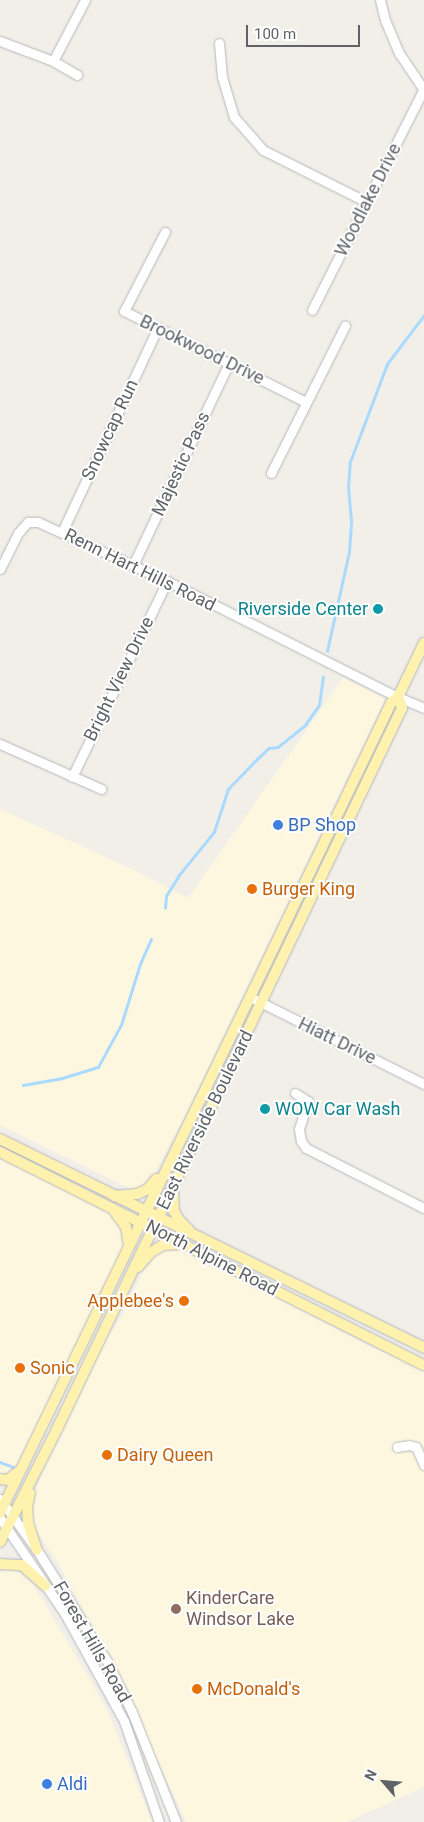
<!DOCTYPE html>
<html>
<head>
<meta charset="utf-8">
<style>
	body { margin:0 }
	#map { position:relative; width:424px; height:1822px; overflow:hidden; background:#f1efe8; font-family:Roboto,sans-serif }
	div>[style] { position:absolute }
	.commercial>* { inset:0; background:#fef7e0 }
	.stream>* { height:2.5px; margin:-1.25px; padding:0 1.25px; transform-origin:1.25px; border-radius:1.25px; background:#aadaff }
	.roads { filter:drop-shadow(0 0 1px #b5b8bc) drop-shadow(0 0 1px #b5b8bc) }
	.minor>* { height:9px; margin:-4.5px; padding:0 4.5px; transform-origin:4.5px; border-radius:4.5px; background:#fff }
	.major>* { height:10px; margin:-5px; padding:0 5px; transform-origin:5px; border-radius:5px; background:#fff2af }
	.dots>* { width:14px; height:14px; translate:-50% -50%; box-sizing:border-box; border:2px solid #fff; border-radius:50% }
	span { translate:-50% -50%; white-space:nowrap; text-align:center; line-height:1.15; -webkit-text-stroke:4px #fff; paint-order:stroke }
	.street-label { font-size:18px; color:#5f6368 }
	.culture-label { font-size:18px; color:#0d838f }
	.right { translate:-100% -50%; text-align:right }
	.left { translate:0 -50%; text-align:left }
	.shop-label { font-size:18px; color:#366cbe }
	.food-label { font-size:18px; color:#c56008 }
	.education-label { font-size:18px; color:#785e54 }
	.north { position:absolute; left:359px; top:1757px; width:50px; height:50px; -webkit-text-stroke:4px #fff; paint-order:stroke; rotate:297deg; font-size:14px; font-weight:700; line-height:20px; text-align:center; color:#5f6368 }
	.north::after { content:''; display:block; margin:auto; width:18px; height:22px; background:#5f6368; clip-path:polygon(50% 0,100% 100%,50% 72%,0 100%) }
	.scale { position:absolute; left:246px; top:25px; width:114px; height:22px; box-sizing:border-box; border:2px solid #5f6368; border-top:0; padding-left:6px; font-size:15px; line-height:18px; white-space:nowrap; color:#5f6368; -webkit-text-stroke:4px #fff; paint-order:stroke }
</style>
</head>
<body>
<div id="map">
	<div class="commercial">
		<div style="clip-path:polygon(343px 678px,385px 699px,188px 1110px,153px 1176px,142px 1187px,131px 1189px,0 1125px,0 809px,134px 870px,188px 898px)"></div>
		<div style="clip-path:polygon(0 1157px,110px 1212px,121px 1223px,124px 1245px,16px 1471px,10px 1476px,0 1476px)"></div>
		<div style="clip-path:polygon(169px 1248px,184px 1250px,294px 1305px,367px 1345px,424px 1369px,424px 1787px,347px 1822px,186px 1822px,106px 1650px,57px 1561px,39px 1535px,33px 1523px,31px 1510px,34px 1491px,107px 1338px,122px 1316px,142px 1273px,156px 1254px)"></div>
		<div style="clip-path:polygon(6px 1568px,17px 1571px,34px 1586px,90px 1680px,109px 1714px,152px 1822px,0 1822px,0 1573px)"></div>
	</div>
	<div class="stream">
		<div style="left:327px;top:651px;width:101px;rotate:-77.5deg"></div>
		<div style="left:349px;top:552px;width:31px;rotate:-86deg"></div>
		<div style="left:351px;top:521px;width:33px;rotate:-95deg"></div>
		<div style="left:348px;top:488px;width:26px;rotate:-86deg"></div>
		<div style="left:350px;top:462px;width:105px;rotate:-69.3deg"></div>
		<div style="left:387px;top:364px;width:61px;rotate:-52.9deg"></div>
		<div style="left:165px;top:908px;width:12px;rotate:-85deg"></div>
		<div style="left:166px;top:896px;width:25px;rotate:-58deg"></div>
		<div style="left:179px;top:875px;width:55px;rotate:-50.9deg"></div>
		<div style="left:214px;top:832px;width:45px;rotate:-72deg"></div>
		<div style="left:228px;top:789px;width:42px;rotate:-46deg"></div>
		<div style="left:257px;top:759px;width:16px;rotate:-43deg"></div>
		<div style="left:269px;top:748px;width:9px;rotate:-6deg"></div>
		<div style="left:278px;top:747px;width:35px;rotate:-39deg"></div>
		<div style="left:305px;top:725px;width:24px;rotate:-55deg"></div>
		<div style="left:319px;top:705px;width:28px;rotate:-82deg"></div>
		<div style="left:23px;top:1085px;width:40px;rotate:-10deg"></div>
		<div style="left:62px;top:1078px;width:38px;rotate:-17deg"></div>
		<div style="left:98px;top:1067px;width:48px;rotate:-61.3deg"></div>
		<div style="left:121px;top:1025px;width:64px;rotate:-72.7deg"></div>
		<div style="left:140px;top:964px;width:27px;rotate:-66deg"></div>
		<div style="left:0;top:1462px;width:14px;rotate:21deg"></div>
	</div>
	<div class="roads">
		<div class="minor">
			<div style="left:380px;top:0;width:21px;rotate:76deg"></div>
			<div style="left:385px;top:20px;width:36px;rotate:67deg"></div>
			<div style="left:399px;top:53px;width:45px;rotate:56deg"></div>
			<div style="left:0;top:41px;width:57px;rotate:20.7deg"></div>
			<div style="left:53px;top:61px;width:28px;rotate:30deg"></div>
			<div style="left:219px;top:43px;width:34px;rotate:85deg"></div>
			<div style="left:222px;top:77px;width:42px;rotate:73.3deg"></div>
			<div style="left:234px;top:117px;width:44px;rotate:48.7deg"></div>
			<div style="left:263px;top:150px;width:116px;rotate:26.6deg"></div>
			<div style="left:53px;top:61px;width:69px;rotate:-62.3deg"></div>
			<div style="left:165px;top:232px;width:89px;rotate:117.4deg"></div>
			<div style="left:124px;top:311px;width:203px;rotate:26.6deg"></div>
			<div style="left:312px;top:310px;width:246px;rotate:-63.2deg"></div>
			<div style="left:271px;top:473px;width:165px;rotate:-63.3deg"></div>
			<div style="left:62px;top:532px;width:226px;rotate:-64.9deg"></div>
			<div style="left:133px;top:565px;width:224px;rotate:-64.6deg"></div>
			<div style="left:0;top:569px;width:40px;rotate:-63.4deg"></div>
			<div style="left:18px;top:533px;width:15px;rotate:-48deg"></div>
			<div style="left:28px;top:522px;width:10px"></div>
			<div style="left:38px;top:522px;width:142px;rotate:24.6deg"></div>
			<div style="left:167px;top:581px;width:258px;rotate:26.7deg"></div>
			<div style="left:398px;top:697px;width:28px;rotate:23deg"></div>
			<div style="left:0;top:744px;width:111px;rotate:24deg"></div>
			<div style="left:72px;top:777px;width:218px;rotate:-64.1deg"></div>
			<div style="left:250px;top:997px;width:195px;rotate:26.6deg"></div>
			<div style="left:295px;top:1093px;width:15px;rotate:32deg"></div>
			<div style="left:308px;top:1101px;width:29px;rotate:108deg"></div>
			<div style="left:299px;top:1129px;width:12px;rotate:81deg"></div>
			<div style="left:301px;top:1141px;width:9px;rotate:54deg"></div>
			<div style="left:306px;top:1148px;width:132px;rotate:27deg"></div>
			<div style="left:397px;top:1447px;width:12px;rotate:-9deg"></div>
			<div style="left:409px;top:1445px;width:7px;rotate:16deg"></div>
			<div style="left:416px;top:1447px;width:20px;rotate:66deg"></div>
			<div style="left:0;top:1499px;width:63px;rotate:54deg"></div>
			<div style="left:37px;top:1550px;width:131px;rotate:57.8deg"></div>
			<div style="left:107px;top:1661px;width:57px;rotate:63.9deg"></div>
			<div style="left:132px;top:1712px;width:118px;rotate:68.2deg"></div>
			<div style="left:0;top:1518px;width:116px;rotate:55.9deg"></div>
			<div style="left:65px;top:1614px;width:122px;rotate:61.1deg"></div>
			<div style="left:124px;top:1721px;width:107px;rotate:70.9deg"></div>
		</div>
		<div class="major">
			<div style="left:0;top:1139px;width:473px;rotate:26.2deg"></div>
			<div style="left:0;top:1152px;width:474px;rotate:26.7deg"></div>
			<div style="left:173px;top:1188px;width:23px;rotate:88deg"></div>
			<div style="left:174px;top:1211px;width:10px;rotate:61deg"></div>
			<div style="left:179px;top:1220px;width:14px;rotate:45deg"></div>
			<div style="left:114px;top:1196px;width:23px;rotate:-5deg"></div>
			<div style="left:137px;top:1194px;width:12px;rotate:-24deg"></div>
			<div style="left:148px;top:1189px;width:13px;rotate:-51deg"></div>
			<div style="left:115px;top:1212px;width:19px;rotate:54deg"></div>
			<div style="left:126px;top:1227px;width:18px;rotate:81deg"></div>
			<div style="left:138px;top:1267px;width:18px;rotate:-49deg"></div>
			<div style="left:150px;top:1253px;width:15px;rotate:-32deg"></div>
			<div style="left:163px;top:1245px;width:19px;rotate:-3deg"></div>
			<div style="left:0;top:1479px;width:8px;rotate:7deg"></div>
			<div style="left:8px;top:1480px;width:13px;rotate:-39deg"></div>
			<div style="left:30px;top:1493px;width:14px;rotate:102deg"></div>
			<div style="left:27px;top:1507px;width:16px;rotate:86deg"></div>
			<div style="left:28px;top:1523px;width:28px;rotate:72deg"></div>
			<div style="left:0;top:1513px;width:608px;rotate:-64.15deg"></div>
			<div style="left:265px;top:966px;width:292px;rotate:-64.4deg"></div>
			<div style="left:391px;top:703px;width:9px;rotate:-41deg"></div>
			<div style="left:398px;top:697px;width:60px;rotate:-64.3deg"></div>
			<div style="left:0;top:1542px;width:127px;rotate:-63.2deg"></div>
			<div style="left:57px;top:1429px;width:799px;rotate:-64.43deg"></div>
			<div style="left:402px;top:708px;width:12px;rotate:-110deg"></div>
			<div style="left:0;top:1564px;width:22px;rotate:3deg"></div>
			<div style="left:22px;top:1565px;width:31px;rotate:42deg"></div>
		</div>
	</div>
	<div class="dots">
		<div style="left:378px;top:609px;background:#0f9aa8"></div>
		<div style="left:278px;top:825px;background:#3f7fe0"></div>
		<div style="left:252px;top:889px;background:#e8710a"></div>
		<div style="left:265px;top:1109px;background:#0f9aa8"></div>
		<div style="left:184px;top:1301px;background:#e8710a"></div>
		<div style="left:20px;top:1368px;background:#e8710a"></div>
		<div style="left:107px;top:1455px;background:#e8710a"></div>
		<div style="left:176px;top:1609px;background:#8d6e63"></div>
		<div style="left:197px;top:1689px;background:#e8710a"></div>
		<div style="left:47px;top:1784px;background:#3f7fe0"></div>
	</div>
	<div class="street-label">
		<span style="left:368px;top:200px;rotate:-63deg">Woodlake Drive</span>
		<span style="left:202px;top:350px;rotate:26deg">Brookwood Drive</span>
		<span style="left:110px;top:430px;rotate:-65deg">Snowcap Run</span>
		<span style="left:181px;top:464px;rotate:-65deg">Majestic Pass</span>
		<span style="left:140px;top:570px;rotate:26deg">Renn Hart Hills Road</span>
		<span style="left:119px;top:679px;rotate:-64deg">Bright View Drive</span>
		<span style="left:337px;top:1041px;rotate:26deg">Hiatt Drive</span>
		<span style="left:205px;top:1120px;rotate:-64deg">East Riverside Boulevard</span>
		<span style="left:212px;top:1258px;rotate:27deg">North Alpine Road</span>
		<span style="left:92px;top:1642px;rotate:60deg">Forest Hills Road</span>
	</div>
	<div class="culture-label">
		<span class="right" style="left:368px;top:609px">Riverside Center</span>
		<span class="left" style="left:275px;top:1109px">WOW Car Wash</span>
	</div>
	<div class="shop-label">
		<span class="left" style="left:288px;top:825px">BP Shop</span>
		<span class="left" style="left:57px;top:1784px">Aldi</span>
	</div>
	<div class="food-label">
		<span class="left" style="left:262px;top:889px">Burger King</span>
		<span class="right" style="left:174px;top:1301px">Applebee's</span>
		<span class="left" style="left:30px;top:1368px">Sonic</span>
		<span class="left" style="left:117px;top:1455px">Dairy Queen</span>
		<span class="left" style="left:207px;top:1689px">McDonald's</span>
	</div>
	<div class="education-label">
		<span class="left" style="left:186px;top:1609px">KinderCare<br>Windsor Lake</span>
	</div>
	<div class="north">N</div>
	<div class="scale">100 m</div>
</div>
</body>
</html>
